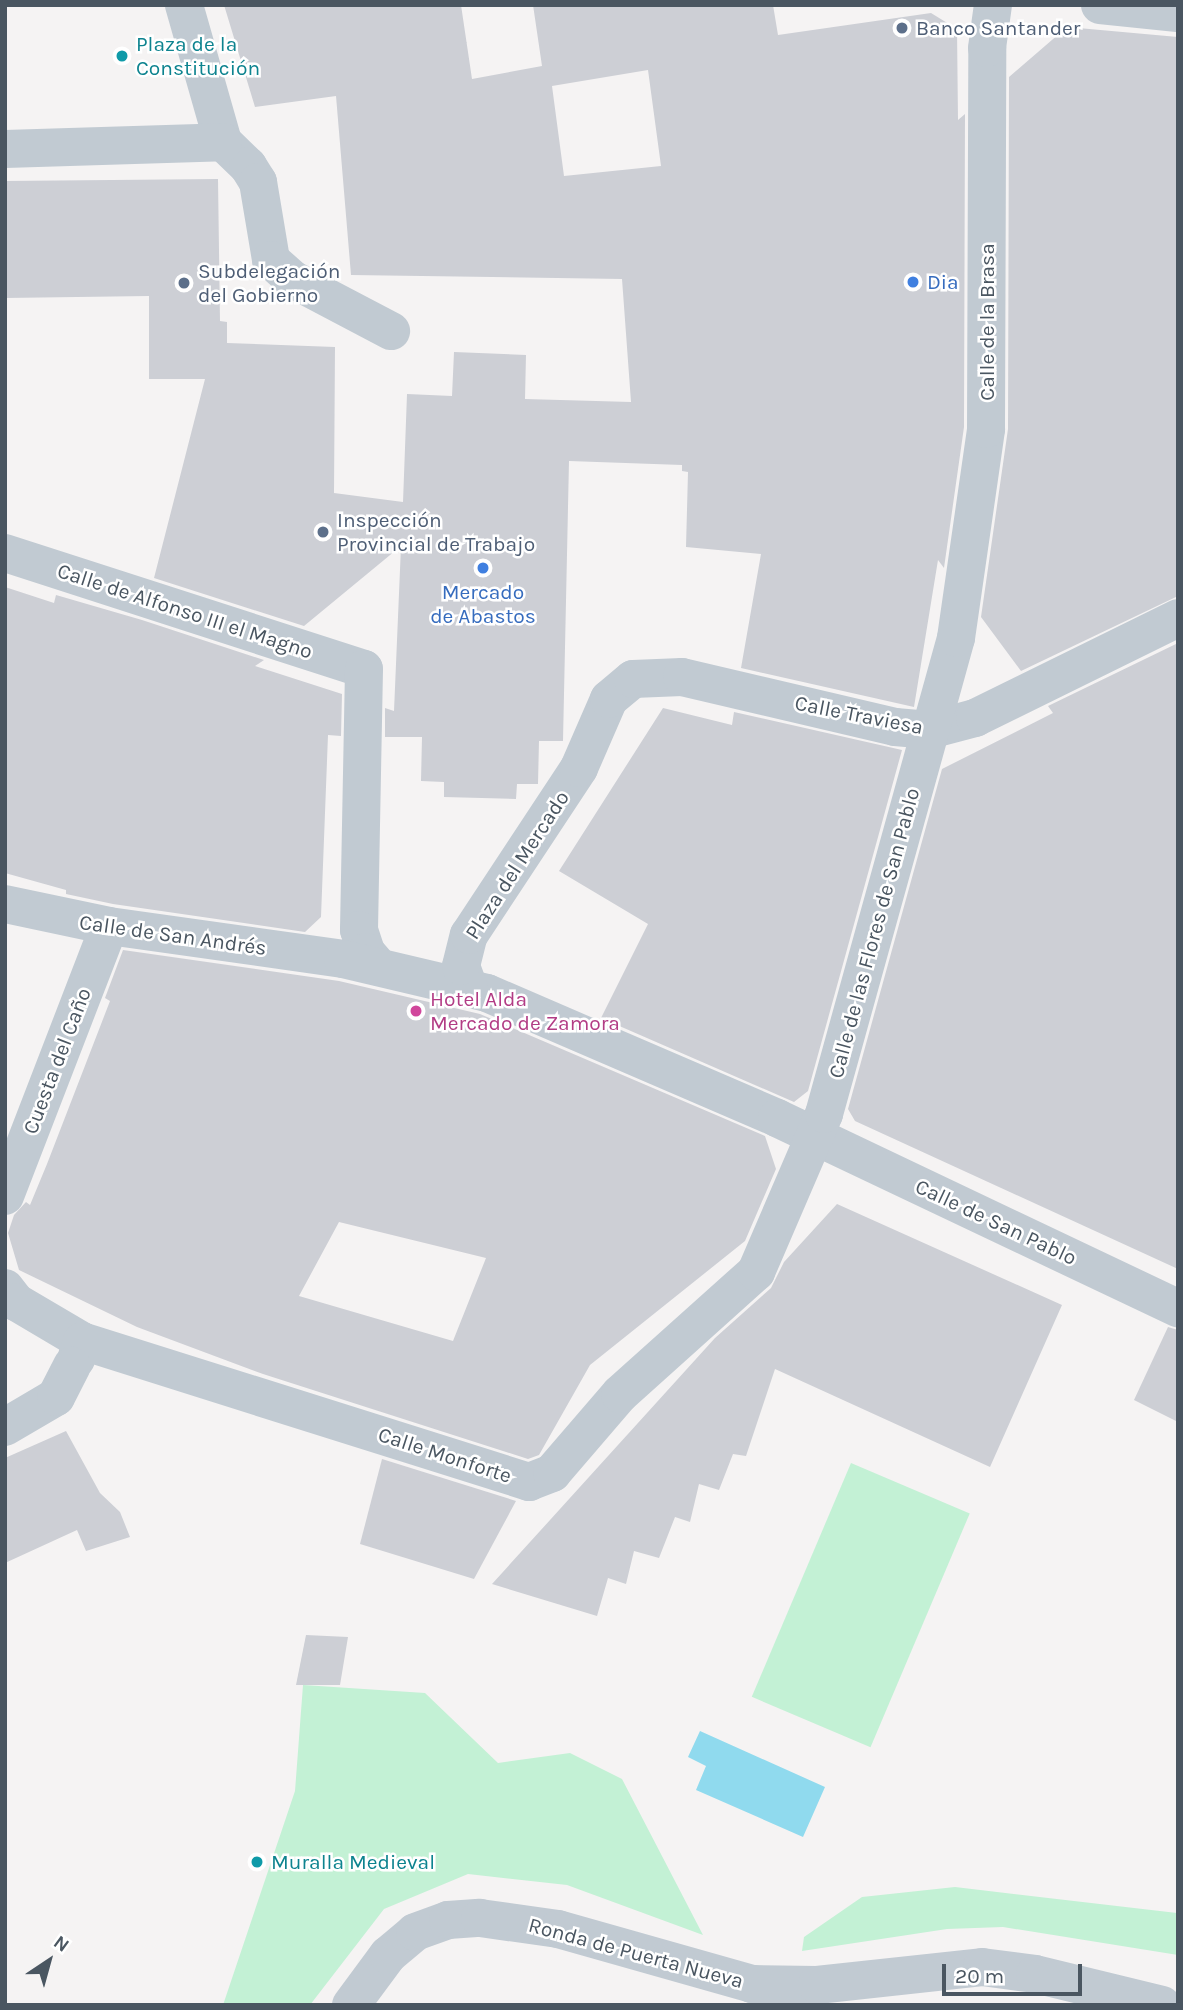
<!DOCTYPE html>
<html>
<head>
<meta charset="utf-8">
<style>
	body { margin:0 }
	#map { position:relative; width:1183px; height:2010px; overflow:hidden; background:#f5f3f3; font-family:Karla,sans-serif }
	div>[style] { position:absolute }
	.green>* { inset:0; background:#c3f1d5; transform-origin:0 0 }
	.water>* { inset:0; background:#90daee }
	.building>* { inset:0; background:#cdcfd5 }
	.street>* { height:38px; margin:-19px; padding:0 19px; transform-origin:19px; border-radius:19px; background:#c1cad2 }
	.dots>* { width:19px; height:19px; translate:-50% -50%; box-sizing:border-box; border:4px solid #fff; border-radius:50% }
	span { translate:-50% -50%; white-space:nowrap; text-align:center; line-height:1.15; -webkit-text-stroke:5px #fff; paint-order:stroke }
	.service-label { font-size:21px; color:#4e5e75 }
	.left { translate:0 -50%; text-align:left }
	.culture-label { font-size:21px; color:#0d838f }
	.shop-label { font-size:21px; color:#366cbe }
	.street-label { font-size:21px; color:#4a5661 }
	.hotel-label { font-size:21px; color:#b23c85 }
	.frame { position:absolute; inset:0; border:7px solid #4a5661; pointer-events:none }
	.north { position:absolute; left:14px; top:1926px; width:70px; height:70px; -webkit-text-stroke:5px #fff; paint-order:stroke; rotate:36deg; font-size:19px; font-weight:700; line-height:28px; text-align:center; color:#4a5661 }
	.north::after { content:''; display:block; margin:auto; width:24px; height:32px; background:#4a5661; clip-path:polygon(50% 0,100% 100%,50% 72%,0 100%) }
	.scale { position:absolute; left:942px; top:1964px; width:140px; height:32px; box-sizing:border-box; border:4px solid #4a5661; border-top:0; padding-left:9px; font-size:21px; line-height:24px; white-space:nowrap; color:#4a5661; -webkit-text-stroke:5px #fff; paint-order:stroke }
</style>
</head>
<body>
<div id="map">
	<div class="green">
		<div style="left:851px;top:1463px;width:129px;height:254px;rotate:23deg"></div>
		<div style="clip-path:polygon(303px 1685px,425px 1693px,498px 1763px,570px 1753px,622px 1779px,703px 1935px,567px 1885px,468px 1874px,384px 1909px,310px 2005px,223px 2005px,295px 1791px)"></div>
		<div style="clip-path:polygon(955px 1887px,1177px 1913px,1178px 1955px,1003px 1927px,947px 1929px,802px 1951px,804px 1937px,862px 1897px)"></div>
	</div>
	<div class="water">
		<div style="clip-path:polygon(700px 1731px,825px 1787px,803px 1837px,696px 1790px,706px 1766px,688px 1757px)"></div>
	</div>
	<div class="building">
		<div style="clip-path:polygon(evenodd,224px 5px,461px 5px,472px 79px,542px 66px,533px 5px,773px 5px,778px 35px,931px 13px,957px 29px,958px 120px,965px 114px,964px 427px,944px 568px,938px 560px,914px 707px,741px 668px,761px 554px,686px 547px,688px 472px,682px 471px,682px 465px,569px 461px,563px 741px,539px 741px,538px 784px,517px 784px,516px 799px,444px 797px,444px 782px,421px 781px,422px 737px,385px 737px,385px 708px,394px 711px,401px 546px,304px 626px,154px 578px,205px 379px,149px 379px,149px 296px,5px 298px,5px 181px,218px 179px,220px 321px,227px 322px,227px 343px,335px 347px,334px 493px,403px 502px,407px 394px,452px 396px,454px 352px,526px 355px,525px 399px,631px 402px,622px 279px,351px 275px,336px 96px,255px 107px,224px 5px,648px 70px,661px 166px,564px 176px,552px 86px,648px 70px)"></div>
		<div style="clip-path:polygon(1067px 27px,1178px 37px,1178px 596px,1021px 671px,981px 617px,1008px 429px,1009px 77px)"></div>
		<div style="clip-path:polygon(5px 587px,54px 603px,56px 595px,142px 620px,264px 660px,255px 666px,342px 694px,341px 736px,328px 735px,321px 917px,305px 932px,113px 904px,66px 894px,66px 890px,5px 873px)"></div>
		<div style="clip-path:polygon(1178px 643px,1178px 1269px,855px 1121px,848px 1109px,942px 769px,1053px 713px,1048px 706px)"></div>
		<div style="clip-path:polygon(663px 708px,732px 725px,734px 712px,902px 750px,808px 1091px,794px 1102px,601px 1018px,648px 924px,559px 871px)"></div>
		<div style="clip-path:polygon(evenodd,123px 950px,339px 981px,480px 1014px,765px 1136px,776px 1169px,745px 1241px,590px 1365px,539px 1455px,528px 1459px,263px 1374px,137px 1327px,19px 1270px,8px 1233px,14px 1215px,26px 1202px,30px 1205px,47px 1164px,110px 1001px,105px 998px,123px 950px,339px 1222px,486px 1258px,453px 1341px,299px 1296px,339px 1222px)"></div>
		<div style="clip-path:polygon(837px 1204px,1062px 1305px,990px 1467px,775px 1369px,746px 1456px,733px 1454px,719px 1490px,699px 1484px,690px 1522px,675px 1517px,659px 1558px,634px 1551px,626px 1584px,608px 1578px,597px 1616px,492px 1584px,715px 1338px,771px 1288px,784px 1262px)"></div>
		<div style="clip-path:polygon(1168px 1327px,1178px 1330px,1178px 1422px,1134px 1400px)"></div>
		<div style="clip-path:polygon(66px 1431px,100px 1493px,120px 1512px,130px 1537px,86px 1551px,77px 1530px,5px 1563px,5px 1458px)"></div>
		<div style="clip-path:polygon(382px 1459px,516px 1501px,474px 1579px,360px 1544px)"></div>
		<div style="clip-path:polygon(306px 1635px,348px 1637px,340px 1685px,296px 1685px)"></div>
	</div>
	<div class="street">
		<div style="left:184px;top:5px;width:142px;rotate:74.1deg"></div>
		<div style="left:223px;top:142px;width:35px;rotate:44deg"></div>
		<div style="left:248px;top:166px;width:19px;rotate:58deg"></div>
		<div style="left:258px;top:182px;width:79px;rotate:80.5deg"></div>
		<div style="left:271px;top:260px;width:28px;rotate:42deg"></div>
		<div style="left:292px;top:279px;width:112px;rotate:27.7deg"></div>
		<div style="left:1100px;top:5px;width:78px;rotate:5.9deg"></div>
		<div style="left:5px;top:149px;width:218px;rotate:-1.8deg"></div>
		<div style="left:5px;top:553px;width:377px;rotate:17.9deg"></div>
		<div style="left:364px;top:669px;width:261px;rotate:91.1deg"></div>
		<div style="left:359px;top:930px;width:23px;rotate:72deg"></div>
		<div style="left:366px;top:952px;width:20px;rotate:49deg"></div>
		<div style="left:5px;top:904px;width:106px;rotate:11.9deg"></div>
		<div style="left:109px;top:926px;width:236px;rotate:8deg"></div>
		<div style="left:343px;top:959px;width:148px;rotate:13.3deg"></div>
		<div style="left:487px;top:993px;width:316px;rotate:23.3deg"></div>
		<div style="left:777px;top:1118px;width:444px;rotate:25.4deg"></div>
		<div style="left:469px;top:988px;width:23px;rotate:-110deg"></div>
		<div style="left:461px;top:966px;width:32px;rotate:-76deg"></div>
		<div style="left:469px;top:935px;width:200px;rotate:-56.6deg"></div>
		<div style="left:579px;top:768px;width:75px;rotate:-66.5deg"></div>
		<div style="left:609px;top:699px;width:31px;rotate:-40deg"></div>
		<div style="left:633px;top:679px;width:49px;rotate:-2.3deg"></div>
		<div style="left:682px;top:677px;width:219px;rotate:13.2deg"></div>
		<div style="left:895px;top:727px;width:35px;rotate:5deg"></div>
		<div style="left:930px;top:730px;width:47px;rotate:-14.9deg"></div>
		<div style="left:975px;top:718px;width:226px;rotate:-26.2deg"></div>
		<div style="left:5px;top:1196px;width:289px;rotate:-68.9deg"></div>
		<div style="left:5px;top:1288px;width:18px;rotate:52deg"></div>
		<div style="left:16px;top:1302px;width:77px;rotate:30.6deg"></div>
		<div style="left:82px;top:1341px;width:19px;rotate:108deg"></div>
		<div style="left:82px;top:1341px;width:469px;rotate:17.5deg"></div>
		<div style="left:529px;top:1482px;width:25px;rotate:-21deg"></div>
		<div style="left:552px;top:1473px;width:104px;rotate:-49.3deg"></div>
		<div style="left:620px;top:1394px;width:183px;rotate:-41.9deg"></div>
		<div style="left:756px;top:1272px;width:172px;rotate:-66.7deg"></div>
		<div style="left:824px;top:1114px;width:494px;rotate:-74.5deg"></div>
		<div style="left:956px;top:638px;width:211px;rotate:-81.8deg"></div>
		<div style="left:986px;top:429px;width:381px;rotate:-89.8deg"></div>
		<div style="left:987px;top:48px;width:43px;rotate:-82.1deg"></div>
		<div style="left:5px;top:1427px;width:59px;rotate:-30.5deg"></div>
		<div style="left:56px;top:1397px;width:35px;rotate:-63deg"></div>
		<div style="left:351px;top:2005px;width:62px;rotate:-53.5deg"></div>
		<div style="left:388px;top:1955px;width:35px;rotate:-40deg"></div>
		<div style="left:415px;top:1932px;width:35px;rotate:-20deg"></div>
		<div style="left:448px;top:1920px;width:32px;rotate:-4deg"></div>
		<div style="left:480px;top:1918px;width:79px;rotate:8deg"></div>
		<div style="left:558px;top:1929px;width:202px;rotate:15.8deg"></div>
		<div style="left:752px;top:1984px;width:65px;rotate:0.9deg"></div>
		<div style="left:817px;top:1985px;width:166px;rotate:-6.2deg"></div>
		<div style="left:982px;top:1967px;width:53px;rotate:7.5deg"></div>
		<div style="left:1035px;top:1974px;width:131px;rotate:13.7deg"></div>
	</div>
	<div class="dots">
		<div style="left:902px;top:28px;background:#5c6f8a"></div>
		<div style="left:122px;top:56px;background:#0f9aa8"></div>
		<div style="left:913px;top:282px;background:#3f7fe0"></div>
		<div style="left:184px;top:283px;background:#5c6f8a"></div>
		<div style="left:323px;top:532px;background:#5c6f8a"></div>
		<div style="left:483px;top:568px;background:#3f7fe0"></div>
		<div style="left:416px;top:1011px;background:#d1479c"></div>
		<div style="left:257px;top:1862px;background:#0f9aa8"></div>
	</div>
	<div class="service-label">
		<span class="left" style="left:916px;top:28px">Banco Santander</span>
		<span class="left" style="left:198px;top:283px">Subdelegación<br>del Gobierno</span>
		<span class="left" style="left:337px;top:532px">Inspección<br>Provincial de Trabajo</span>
	</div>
	<div class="culture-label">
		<span class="left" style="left:136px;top:56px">Plaza de la<br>Constitución</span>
		<span class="left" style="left:271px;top:1862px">Muralla Medieval</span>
	</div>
	<div class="shop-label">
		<span class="left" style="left:927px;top:282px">Dia</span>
		<span style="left:483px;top:604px">Mercado<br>de Abastos</span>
	</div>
	<div class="street-label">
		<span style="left:987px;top:322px;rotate:-90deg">Calle de la Brasa</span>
		<span style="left:185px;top:611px;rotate:18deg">Calle de Alfonso III el Magno</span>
		<span style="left:859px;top:715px;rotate:11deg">Calle Traviesa</span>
		<span style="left:517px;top:865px;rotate:-57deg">Plaza del Mercado</span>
		<span style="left:874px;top:933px;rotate:-75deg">Calle de las Flores de San Pablo</span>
		<span style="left:173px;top:935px;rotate:8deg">Calle de San Andrés</span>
		<span style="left:57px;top:1061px;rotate:-69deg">Cuesta del Caño</span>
		<span style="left:996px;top:1222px;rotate:25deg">Calle de San Pablo</span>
		<span style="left:445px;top:1455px;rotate:18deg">Calle Monforte</span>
		<span style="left:636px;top:1953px;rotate:15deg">Ronda de Puerta Nueva</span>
	</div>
	<div class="hotel-label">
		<span class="left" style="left:430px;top:1011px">Hotel Alda<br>Mercado de Zamora</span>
	</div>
	<div class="frame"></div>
	<div class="north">N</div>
	<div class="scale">20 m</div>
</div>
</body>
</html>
